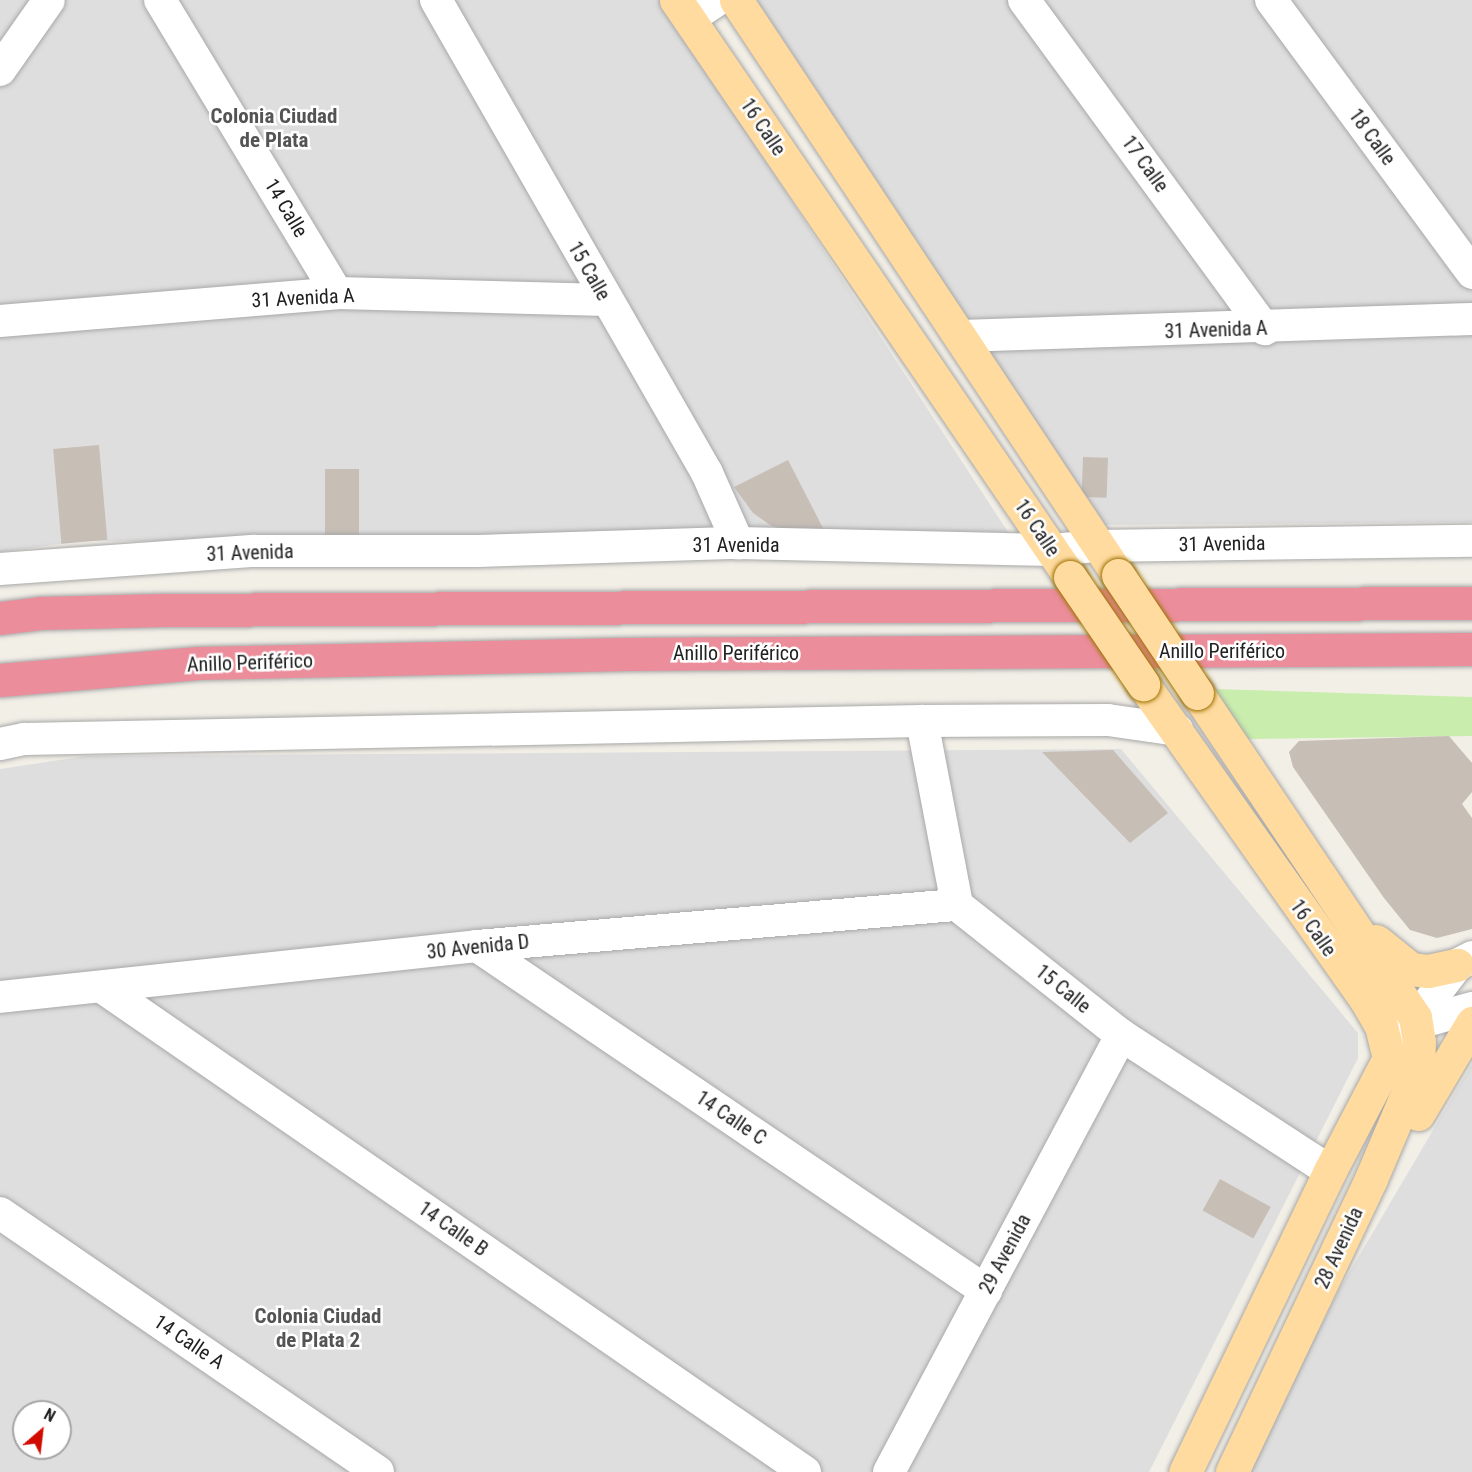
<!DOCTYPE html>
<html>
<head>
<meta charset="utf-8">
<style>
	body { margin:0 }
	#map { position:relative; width:1472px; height:1472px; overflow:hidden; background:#f2efe7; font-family:"Roboto Condensed",sans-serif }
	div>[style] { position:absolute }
	.residential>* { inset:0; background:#dfdede }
	.grass>* { inset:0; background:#c8edac }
	.building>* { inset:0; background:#c7beb6; transform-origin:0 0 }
	.roads { filter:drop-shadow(0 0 2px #a8a8a8) drop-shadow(0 0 2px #a8a8a8) }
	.minor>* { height:32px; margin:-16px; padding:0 16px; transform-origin:16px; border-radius:16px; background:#fff }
	.major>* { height:33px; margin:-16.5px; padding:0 16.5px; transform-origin:16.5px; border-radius:16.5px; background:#ffdb9f }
	.highway>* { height:33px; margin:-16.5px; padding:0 16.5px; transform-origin:16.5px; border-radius:16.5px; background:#eb8d9a }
	.bridges { filter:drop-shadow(0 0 2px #9e7200) drop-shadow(0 0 2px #9e7200) }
	.major-bridge>* { height:33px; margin:-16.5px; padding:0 16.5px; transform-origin:16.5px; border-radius:16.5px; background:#ffdb9f }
	span { translate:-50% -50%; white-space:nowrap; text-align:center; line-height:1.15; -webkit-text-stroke:5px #fff; paint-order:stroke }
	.street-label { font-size:20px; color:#212121 }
	.neighbourhood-label { font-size:21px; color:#545454; font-weight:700 }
	.north { position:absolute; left:12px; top:1400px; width:60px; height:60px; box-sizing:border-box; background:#fff; border:2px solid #a6a6a6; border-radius:50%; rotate:28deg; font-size:16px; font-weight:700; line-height:24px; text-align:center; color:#212121 }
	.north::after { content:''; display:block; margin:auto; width:21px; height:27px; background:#d20b00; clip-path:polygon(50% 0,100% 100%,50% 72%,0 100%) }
</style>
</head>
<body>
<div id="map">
	<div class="residential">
		<div style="clip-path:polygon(0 0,660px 0,1010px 535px,725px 546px,83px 541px,0 552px)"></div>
		<div style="clip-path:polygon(751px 0,1472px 0,1472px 522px,1105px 525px)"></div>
		<div style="clip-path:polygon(evenodd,1121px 749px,1358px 1033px,1358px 1058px,1149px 1472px,0 1472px,0 769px,86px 756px,1121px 749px,24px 1412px,60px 1412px,60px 1448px,24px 1448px,24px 1412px)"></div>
		<div style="clip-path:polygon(1472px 1064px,1472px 1472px,1247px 1472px,1339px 1290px)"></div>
	</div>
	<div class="grass">
		<div style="clip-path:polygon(1215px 689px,1472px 697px,1472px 736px,1246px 739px)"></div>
	</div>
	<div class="building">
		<div style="left:99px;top:445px;width:95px;height:46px;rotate:85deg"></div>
		<div style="left:1083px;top:457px;width:25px;height:40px;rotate:2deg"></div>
		<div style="clip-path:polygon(788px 460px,825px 532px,788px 532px,770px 525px,753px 513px,734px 487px)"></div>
		<div style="left:325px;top:469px;width:34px;height:66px"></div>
		<div style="clip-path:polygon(1449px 736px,1472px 763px,1472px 792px,1462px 804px,1472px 818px,1472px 929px,1437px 938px,1410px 930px,1384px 898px,1293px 767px,1289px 752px,1299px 741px)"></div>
		<div style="clip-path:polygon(1113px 750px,1168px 813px,1130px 843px,1042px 752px)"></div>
		<div style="left:1220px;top:1179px;width:58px;height:36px;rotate:29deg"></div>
	</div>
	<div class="roads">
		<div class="minor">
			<div style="left:160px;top:0;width:342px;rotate:58.9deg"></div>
			<div style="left:436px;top:0;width:545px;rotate:60.19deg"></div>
			<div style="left:707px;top:473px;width:77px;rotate:66.1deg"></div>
			<div style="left:1024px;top:0;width:408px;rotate:53.8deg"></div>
			<div style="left:1271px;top:0;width:339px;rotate:53.6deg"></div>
			<div style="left:689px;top:19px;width:34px;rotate:-34deg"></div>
			<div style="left:0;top:70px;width:85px;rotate:-55deg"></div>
			<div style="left:0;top:321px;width:338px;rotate:-4.7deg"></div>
			<div style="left:337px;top:293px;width:269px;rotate:1.5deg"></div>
			<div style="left:961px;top:336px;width:511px;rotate:-1.91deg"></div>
			<div style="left:0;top:569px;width:255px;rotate:-4.1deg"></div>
			<div style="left:254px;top:551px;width:224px"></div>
			<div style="left:478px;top:551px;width:260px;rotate:-1.8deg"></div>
			<div style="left:738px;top:543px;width:314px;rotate:1.3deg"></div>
			<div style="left:1052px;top:550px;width:44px;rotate:-5.2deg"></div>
			<div style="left:1096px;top:546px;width:376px;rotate:-0.8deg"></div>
			<div style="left:922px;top:721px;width:187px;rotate:79.2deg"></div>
			<div style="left:957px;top:905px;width:209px;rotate:38.4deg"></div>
			<div style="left:1121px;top:1035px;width:249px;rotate:33.1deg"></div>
			<div style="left:0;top:744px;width:25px;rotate:-12deg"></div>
			<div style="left:24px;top:739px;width:898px;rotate:-1.15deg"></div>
			<div style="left:922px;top:721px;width:186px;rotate:-0.3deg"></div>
			<div style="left:1108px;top:720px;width:70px;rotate:8.2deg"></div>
			<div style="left:477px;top:946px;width:615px;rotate:34.13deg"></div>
			<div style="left:102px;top:987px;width:854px;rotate:34.6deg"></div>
			<div style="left:0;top:997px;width:480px;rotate:-6.1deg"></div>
			<div style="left:477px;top:946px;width:482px;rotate:-4.9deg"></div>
			<div style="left:1394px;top:1003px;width:25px;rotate:34deg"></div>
			<div style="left:1415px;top:1017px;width:14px;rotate:12deg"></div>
			<div style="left:1429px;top:1020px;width:45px;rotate:-15.6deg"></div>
			<div style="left:1406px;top:1032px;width:84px;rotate:-52.7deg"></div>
			<div style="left:1457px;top:965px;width:17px;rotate:-28deg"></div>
			<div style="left:0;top:1213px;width:458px;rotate:34.4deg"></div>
			<div style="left:889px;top:1472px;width:495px;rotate:-62deg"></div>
		</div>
		<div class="major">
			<div style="left:676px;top:0;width:699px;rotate:55.67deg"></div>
			<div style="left:736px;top:0;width:690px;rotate:56.4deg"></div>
			<div style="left:1143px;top:684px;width:387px;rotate:54.8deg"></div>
			<div style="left:1366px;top:1000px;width:30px;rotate:60deg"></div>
			<div style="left:1381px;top:1026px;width:33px;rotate:76deg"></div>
			<div style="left:1389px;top:1058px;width:127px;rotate:117.6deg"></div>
			<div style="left:1330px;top:1171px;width:334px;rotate:115.7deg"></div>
			<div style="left:1197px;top:693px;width:391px;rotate:56.1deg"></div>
			<div style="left:1415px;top:1017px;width:24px;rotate:81deg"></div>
			<div style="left:1419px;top:1041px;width:27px;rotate:92deg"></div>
			<div style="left:1418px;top:1068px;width:123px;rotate:113deg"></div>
			<div style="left:1370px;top:1181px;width:322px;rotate:115.4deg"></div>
			<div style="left:1376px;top:941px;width:45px;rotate:38.7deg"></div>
			<div style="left:1411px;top:969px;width:17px;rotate:7deg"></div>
			<div style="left:1428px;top:971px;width:30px;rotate:-12deg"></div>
			<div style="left:1418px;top:1114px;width:106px;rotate:-59.3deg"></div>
		</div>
		<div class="highway">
			<div style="left:0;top:618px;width:40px;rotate:-7.1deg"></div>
			<div style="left:40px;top:613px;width:121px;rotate:-1.4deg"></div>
			<div style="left:161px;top:610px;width:1311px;rotate:-0.31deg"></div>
			<div style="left:0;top:680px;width:199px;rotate:-4.9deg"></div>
			<div style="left:198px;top:663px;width:427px;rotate:-1.2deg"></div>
			<div style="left:625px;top:654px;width:847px;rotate:-0.34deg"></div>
		</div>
	</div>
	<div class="bridges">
		<div class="major-bridge">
			<div style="left:1118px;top:575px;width:142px;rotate:56.2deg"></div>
			<div style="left:1070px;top:577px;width:130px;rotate:55.7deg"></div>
		</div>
	</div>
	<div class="street-label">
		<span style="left:763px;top:127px;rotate:56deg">16 Calle</span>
		<span style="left:1372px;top:137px;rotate:54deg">18 Calle</span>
		<span style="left:1145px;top:164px;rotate:54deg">17 Calle</span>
		<span style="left:286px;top:208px;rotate:59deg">14 Calle</span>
		<span style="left:589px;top:271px;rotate:60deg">15 Calle</span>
		<span style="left:303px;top:298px;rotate:-3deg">31 Avenida A</span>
		<span style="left:1216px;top:330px;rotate:-2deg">31 Avenida A</span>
		<span style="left:1037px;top:528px;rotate:56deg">16 Calle</span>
		<span style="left:1222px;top:544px;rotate:-1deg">31 Avenida</span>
		<span style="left:736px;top:545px">31 Avenida</span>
		<span style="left:250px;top:553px;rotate:-2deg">31 Avenida</span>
		<span style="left:1222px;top:651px">Anillo Periférico</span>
		<span style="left:736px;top:653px">Anillo Periférico</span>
		<span style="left:250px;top:663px;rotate:-2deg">Anillo Periférico</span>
		<span style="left:1313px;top:928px;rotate:55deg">16 Calle</span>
		<span style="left:478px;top:947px;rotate:-6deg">30 Avenida D</span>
		<span style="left:1063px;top:989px;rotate:39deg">15 Calle</span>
		<span style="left:731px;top:1118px;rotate:34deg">14 Calle C</span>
		<span style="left:453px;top:1229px;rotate:35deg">14 Calle B</span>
		<span style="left:1339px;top:1248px;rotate:-65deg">28 Avenida</span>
		<span style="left:1005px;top:1254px;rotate:-62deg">29 Avenida</span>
		<span style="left:189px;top:1342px;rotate:34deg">14 Calle A</span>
	</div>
	<div class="neighbourhood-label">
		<span style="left:274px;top:128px">Colonia Ciudad<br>de Plata</span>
		<span style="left:318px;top:1328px">Colonia Ciudad<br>de Plata 2</span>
	</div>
	<div class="north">N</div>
</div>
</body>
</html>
